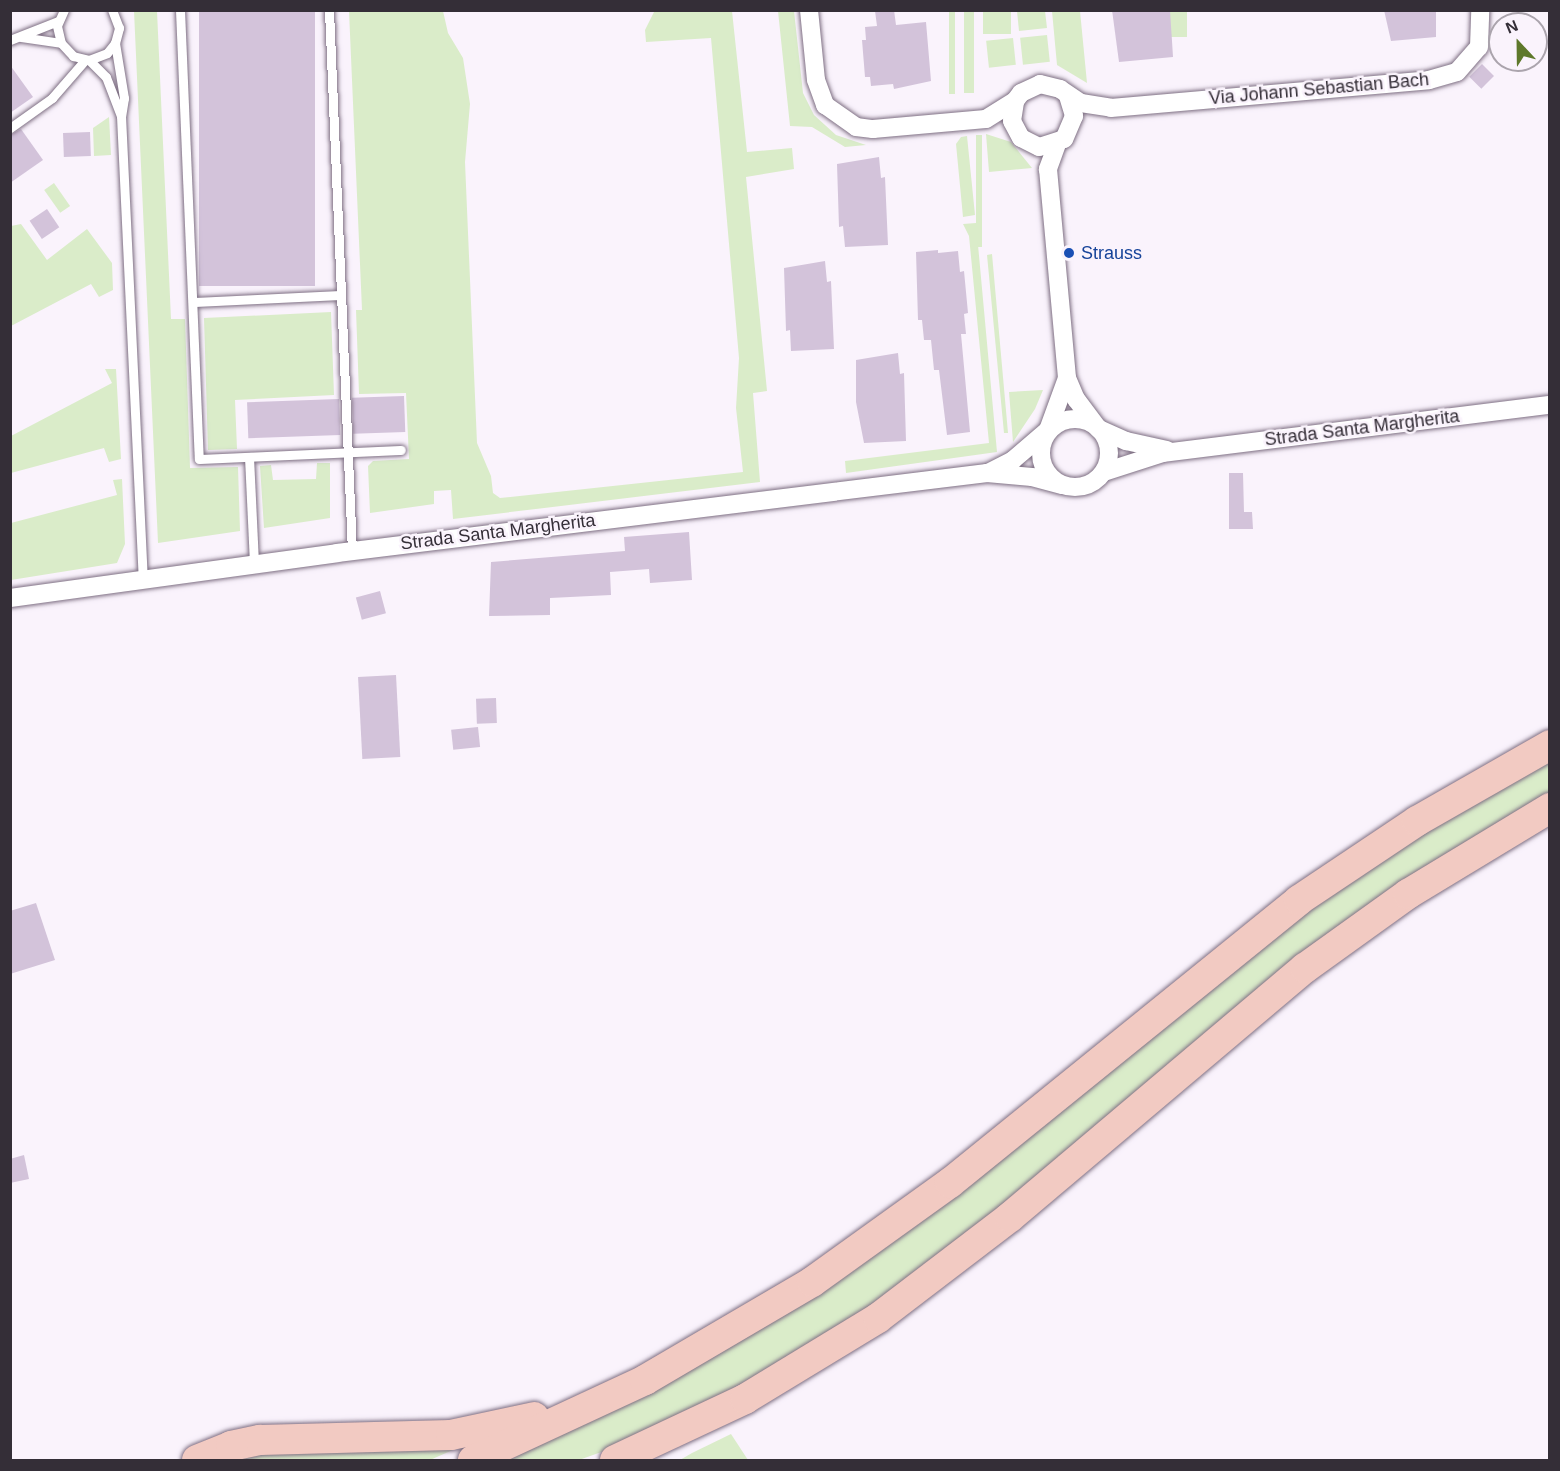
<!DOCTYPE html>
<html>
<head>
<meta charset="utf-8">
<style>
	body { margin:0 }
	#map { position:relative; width:1560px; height:1471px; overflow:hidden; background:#faf3fc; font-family:Arial,sans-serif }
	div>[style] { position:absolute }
	.green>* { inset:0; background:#daecc9; transform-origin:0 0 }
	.building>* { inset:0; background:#d3c3da; transform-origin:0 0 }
	.roads { filter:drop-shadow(0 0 2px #7e6f83) drop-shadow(0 0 2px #7e6f83) }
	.service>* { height:9px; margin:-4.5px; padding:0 4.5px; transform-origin:4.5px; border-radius:4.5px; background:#fff }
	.minor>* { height:18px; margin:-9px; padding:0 9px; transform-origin:9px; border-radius:9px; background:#fff }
	.minor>.ring { margin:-9px; padding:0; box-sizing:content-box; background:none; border:18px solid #fff; border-radius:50% }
	.trunk>* { height:30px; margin:-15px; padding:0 15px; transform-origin:15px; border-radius:15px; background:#f2cac2 }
	.dots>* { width:16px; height:16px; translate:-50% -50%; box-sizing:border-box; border:3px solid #faf3fc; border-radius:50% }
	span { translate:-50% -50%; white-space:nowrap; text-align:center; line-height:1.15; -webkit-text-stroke:5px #faf3fc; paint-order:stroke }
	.street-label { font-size:18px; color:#342e37 }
	.transit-label { font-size:18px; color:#164399 }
	.left { translate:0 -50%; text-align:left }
	.frame { position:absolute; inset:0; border:12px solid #342e37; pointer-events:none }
	.north { position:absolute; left:1488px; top:12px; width:60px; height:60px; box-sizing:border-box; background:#faf3fc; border:2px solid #aba4ad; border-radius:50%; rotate:338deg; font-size:16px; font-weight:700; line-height:24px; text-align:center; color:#342e37 }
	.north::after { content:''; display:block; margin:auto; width:21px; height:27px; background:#5e782b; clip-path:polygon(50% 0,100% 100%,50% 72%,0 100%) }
</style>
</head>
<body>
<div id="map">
	<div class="green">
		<div style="clip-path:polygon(134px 11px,157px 11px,171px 319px,185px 319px,190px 468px,238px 467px,240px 531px,158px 543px)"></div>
		<div style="clip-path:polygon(665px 11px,732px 11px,747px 152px,792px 148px,794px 169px,746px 177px,767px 391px,753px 393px,760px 482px,453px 519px,451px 490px,434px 491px,434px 504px,370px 513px,368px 466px,373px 461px,409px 459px,406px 393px,359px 394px,356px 310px,362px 310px,349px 11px,443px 11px,448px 33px,463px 58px,470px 104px,465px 162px,477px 443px,491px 476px,493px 493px,500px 498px,743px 472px,736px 408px,739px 358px,711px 38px,646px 42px,645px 30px,654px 12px)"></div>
		<div style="clip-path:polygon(778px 11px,794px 11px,803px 93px,814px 115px,836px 135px,866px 145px,845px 147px,812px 127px,790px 126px)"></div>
		<div style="left:949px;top:11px;width:6px;height:83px"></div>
		<div style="left:964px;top:11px;width:10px;height:82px"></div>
		<div style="left:983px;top:11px;width:28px;height:23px"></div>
		<div style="clip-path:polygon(1017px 11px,1045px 11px,1047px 28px,1019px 31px)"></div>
		<div style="clip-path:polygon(1052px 11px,1080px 11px,1087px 83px,1057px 65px)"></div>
		<div style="left:1170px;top:11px;width:17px;height:26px"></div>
		<div style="left:1047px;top:35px;width:27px;height:27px;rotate:84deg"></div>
		<div style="left:1013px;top:38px;width:27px;height:27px;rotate:84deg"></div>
		<div style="clip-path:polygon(109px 117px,111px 155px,94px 156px,93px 128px)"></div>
		<div style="clip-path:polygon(986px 134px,1011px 142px,1032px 168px,989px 172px)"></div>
		<div style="left:976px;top:135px;width:6px;height:112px"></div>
		<div style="clip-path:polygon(967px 136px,975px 215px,963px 217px,956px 144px,961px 137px)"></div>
		<div style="left:54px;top:183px;width:28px;height:12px;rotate:55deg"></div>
		<div style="clip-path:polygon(976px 223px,997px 452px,846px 473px,845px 461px,989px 443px,969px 236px,963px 224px)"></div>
		<div style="clip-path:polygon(21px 224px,47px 260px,87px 229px,112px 263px,113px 290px,99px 297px,91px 284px,11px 326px,11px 226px)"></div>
		<div style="clip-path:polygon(992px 254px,1008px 433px,1004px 433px,987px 255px)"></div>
		<div style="clip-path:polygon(331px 312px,334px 395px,235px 400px,237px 449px,208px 450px,204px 318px)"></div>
		<div style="clip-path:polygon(105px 369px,116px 369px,121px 459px,109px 462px,104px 448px,11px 473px,11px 436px,112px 383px)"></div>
		<div style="clip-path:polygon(1043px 390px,1035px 409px,1013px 442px,1009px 392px)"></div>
		<div style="clip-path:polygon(317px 463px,330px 463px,330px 518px,264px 528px,260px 466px,271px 465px,273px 480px,316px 479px)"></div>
		<div style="clip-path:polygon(122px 479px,125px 544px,117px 563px,11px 580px,11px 523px,117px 495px,113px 480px)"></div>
		<div style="clip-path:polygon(1549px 759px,1549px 794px,1301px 954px,1030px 1185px,874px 1306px,770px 1372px,621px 1445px,579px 1460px,504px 1460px,630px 1402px,1390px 852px)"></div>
		<div style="clip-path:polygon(731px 1434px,748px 1460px,680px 1460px,692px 1453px)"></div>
		<div style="clip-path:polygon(462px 1446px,430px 1460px,218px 1460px,234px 1454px)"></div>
	</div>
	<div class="building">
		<div style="left:199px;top:10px;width:116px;height:276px"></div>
		<div style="clip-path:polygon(894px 10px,896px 25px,926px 22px,931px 81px,894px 89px,893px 84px,871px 86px,870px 77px,865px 77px,862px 40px,866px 40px,865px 27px,877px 26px,875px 11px)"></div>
		<div style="clip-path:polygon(1112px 10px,1170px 10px,1173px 57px,1119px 62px)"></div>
		<div style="clip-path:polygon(1384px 10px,1436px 10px,1436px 37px,1391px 41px)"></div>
		<div style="left:1482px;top:64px;width:17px;height:18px;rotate:45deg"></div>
		<div style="clip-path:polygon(10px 65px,33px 97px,10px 113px)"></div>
		<div style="clip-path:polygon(21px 129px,43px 160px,10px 183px,10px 135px)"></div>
		<div style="left:90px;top:132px;width:24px;height:27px;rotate:88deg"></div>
		<div style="clip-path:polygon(879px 157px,881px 178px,885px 177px,888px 245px,845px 247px,843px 226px,839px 227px,837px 164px)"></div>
		<div style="left:47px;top:209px;width:22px;height:21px;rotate:56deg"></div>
		<div style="clip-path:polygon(938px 250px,938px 253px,958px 251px,960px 272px,964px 271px,968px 313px,964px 314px,966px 334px,961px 334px,970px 432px,947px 435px,939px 370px,934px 370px,931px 340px,924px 340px,922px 320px,918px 320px,916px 252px)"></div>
		<div style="clip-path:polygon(825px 261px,827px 282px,831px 281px,834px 349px,791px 351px,790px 330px,786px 331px,784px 268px)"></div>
		<div style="clip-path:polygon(898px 353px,900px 374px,904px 373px,906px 441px,864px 443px,856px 402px,856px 360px)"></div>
		<div style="left:404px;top:396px;width:36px;height:52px;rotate:88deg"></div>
		<div style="left:339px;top:399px;width:36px;height:92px;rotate:88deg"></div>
		<div style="clip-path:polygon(1229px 473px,1243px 473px,1244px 512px,1252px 512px,1253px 529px,1229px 529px)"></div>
		<div style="clip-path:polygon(689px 532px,692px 580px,650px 583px,649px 569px,610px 572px,611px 595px,550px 598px,550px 615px,489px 616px,491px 562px,625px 551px,624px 537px)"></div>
		<div style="left:380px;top:591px;width:23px;height:25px;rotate:75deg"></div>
		<div style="left:396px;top:675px;width:82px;height:38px;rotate:87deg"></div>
		<div style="left:496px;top:698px;width:25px;height:20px;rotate:88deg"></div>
		<div style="left:478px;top:727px;width:20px;height:27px;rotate:84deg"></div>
		<div style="clip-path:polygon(36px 903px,55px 960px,10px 974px,10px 911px)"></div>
		<div style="clip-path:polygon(24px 1155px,29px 1179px,10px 1183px,10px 1159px)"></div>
	</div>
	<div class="roads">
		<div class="service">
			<div style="left:64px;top:10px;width:17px;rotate:114deg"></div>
			<div style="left:57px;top:26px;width:17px;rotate:77deg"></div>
			<div style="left:61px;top:43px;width:18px;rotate:47deg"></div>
			<div style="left:73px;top:56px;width:16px;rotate:14deg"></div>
			<div style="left:89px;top:60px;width:19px;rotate:-21deg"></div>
			<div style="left:107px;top:53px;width:13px;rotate:-51deg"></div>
			<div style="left:115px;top:43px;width:16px;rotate:-75deg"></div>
			<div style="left:119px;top:28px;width:19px;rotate:-111deg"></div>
			<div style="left:180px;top:10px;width:449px;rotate:87.6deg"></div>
			<div style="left:199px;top:459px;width:202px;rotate:-2.6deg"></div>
			<div style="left:329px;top:10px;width:541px;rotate:87.57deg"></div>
			<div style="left:21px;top:37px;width:40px;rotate:8.5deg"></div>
			<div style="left:10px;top:40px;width:52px;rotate:-21.6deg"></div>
			<div style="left:115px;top:43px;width:56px;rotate:80.7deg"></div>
			<div style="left:124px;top:98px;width:18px;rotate:99deg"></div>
			<div style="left:121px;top:116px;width:465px;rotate:87.3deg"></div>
			<div style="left:89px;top:60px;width:24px;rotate:45deg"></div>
			<div style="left:106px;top:77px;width:42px;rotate:69deg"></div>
			<div style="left:10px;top:128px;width:52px;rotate:-35.5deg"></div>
			<div style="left:52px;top:98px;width:50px;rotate:-49deg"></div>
			<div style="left:194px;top:302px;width:147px;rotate:-2.7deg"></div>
			<div style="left:249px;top:457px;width:107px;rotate:87.3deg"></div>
		</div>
		<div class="minor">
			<div style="left:809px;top:10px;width:70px;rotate:84.3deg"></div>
			<div style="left:816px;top:80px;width:27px;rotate:70deg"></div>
			<div style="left:825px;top:105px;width:38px;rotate:35deg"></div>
			<div style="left:856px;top:127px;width:17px;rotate:7deg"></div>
			<div style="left:873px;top:129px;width:113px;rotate:-5.1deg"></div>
			<div style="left:986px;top:119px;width:34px;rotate:-32deg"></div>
			<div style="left:1068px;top:96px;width:21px;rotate:73deg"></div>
			<div style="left:1074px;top:116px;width:25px;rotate:113deg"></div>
			<div style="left:1064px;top:139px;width:26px;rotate:162deg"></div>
			<div style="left:1039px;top:147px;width:20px;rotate:-153deg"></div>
			<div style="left:1021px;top:138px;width:19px;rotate:-118deg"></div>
			<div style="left:1012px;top:121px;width:20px;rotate:-81deg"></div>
			<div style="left:1015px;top:101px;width:10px;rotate:-53deg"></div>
			<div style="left:1021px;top:93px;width:21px;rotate:-25deg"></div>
			<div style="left:1040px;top:84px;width:21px;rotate:14deg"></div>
			<div style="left:1060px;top:89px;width:25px;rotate:34deg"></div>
			<div style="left:1081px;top:103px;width:30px;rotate:9deg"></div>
			<div style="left:1111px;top:108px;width:319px;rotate:-5deg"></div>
			<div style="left:1429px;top:80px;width:29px;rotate:-16deg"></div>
			<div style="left:1457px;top:72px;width:33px;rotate:-49deg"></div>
			<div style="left:1479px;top:47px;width:37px;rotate:-88deg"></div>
			<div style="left:1057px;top:144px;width:27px;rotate:110deg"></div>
			<div style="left:1048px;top:169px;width:210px;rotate:84.8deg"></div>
			<div style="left:1067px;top:378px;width:23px;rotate:67deg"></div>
			<div style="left:1076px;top:399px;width:38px;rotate:53deg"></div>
			<div style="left:1099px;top:429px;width:30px;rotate:24deg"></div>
			<div style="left:1126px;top:441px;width:42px;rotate:12.4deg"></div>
			<div class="ring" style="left:1041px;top:419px;width:50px;height:50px"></div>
			<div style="left:1104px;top:472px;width:62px;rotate:-17.9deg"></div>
			<div style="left:1163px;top:453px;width:390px;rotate:-7.1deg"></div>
			<div style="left:988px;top:473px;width:28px;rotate:-27deg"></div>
			<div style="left:1013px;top:460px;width:46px;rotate:-40.6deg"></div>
			<div style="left:1048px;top:430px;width:55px;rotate:-69.9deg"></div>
			<div style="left:10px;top:598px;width:330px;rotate:-7.8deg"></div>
			<div style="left:337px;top:553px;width:655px;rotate:-7.02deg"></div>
			<div style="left:987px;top:473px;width:45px;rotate:5.1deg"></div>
			<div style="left:1032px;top:477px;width:31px;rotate:15deg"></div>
		</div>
		<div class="trunk">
			<div style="left:197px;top:1460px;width:37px;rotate:-22deg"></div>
			<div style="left:231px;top:1446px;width:30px;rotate:-12deg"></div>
			<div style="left:260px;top:1440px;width:191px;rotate:-1.5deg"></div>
			<div style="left:451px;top:1435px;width:85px;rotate:-12.2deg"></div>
			<div style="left:473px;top:1460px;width:190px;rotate:-24.9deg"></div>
			<div style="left:645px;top:1380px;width:194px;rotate:-30.4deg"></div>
			<div style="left:812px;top:1282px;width:170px;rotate:-35.7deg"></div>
			<div style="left:950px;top:1183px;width:449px;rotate:-39deg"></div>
			<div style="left:1299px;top:900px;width:142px;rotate:-33.8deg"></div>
			<div style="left:1417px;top:821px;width:153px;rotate:-29.7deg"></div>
			<div style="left:615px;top:1460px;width:144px;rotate:-25.1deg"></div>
			<div style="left:745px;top:1399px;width:156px;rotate:-31.3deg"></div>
			<div style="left:878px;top:1318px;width:166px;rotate:-37.4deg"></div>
			<div style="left:1010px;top:1217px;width:386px;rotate:-40.2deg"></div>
			<div style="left:1305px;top:968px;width:127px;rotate:-35.7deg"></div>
			<div style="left:1408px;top:894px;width:166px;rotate:-31.2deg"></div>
		</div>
	</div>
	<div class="dots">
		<div style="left:1069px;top:253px;background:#1a4fb4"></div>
	</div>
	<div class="street-label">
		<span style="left:1319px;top:89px;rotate:-5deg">Via Johann Sebastian Bach</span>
		<span style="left:1362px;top:428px;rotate:-7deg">Strada Santa Margherita</span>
		<span style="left:498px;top:532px;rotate:-7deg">Strada Santa Margherita</span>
	</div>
	<div class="transit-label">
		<span class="left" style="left:1081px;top:253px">Strauss</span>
	</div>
	<div class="frame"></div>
	<div class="north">N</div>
</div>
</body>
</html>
